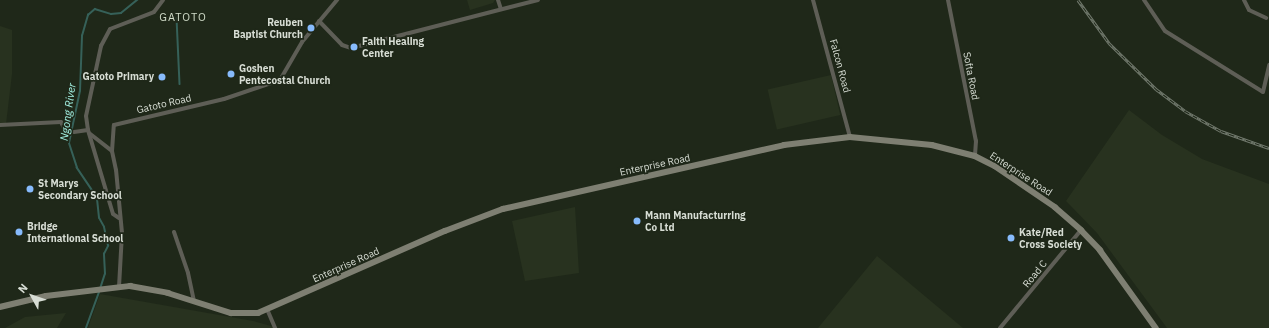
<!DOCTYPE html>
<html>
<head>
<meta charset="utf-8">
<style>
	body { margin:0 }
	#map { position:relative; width:1269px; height:328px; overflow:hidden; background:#1f2819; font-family:"IBM Plex Sans",sans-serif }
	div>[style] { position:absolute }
	.built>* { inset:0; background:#28321f; transform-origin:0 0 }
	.stream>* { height:1.5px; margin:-0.75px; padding:0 0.75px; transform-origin:0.75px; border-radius:0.75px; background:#366159 }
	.minor>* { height:4px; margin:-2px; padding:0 2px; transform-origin:2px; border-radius:2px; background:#5e5e56 }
	.secondary>* { height:5.5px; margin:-2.75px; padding:0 2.75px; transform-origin:2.75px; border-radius:2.75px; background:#7e7f72 }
	.rail>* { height:3px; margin-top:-1.5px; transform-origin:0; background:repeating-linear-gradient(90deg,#1f2819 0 4.5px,#737b6f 0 9px); box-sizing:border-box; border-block:1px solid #737b6f }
	.dots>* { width:11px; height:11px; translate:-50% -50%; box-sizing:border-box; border:2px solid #1f2819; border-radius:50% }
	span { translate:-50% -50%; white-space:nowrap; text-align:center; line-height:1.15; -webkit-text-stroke:3.5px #1f2819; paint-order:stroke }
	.poi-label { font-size:10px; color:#d7ddd4; font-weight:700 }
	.right { translate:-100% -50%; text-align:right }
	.left { translate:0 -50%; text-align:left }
	.street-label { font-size:10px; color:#d7ddd4 }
	.neighbourhood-label { font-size:11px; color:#d0dbc8; letter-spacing:1px }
	.water-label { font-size:11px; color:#a3f1e3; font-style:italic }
	.north { position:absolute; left:12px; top:276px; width:40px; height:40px; -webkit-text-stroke:3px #1f2819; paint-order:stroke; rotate:310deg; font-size:11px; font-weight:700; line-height:16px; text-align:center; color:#d7ddd4 }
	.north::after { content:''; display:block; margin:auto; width:14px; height:18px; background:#d7ddd4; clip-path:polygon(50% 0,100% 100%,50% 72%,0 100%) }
</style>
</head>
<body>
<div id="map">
	<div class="built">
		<div style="clip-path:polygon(467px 0,495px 0,493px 3px,470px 10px)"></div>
		<div style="clip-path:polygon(0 26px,12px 30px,12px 74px,6px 124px,0 123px)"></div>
		<div style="left:831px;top:75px;width:41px;height:65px;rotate:77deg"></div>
		<div style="clip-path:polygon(1129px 110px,1162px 135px,1202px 159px,1269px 184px,1269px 328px,1167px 328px,1097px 233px,1066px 201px)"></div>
		<div style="clip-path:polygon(575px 207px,579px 273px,525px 281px,512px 221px)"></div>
		<div style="clip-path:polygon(877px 256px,963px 328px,818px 328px)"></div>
		<div style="clip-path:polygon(100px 294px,253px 321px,278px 328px,88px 328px)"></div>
		<div style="clip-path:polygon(66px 313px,57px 328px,5px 328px,25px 317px)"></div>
	</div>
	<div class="stream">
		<div style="left:177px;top:18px;width:66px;rotate:87.4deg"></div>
		<div style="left:100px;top:289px;width:16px;rotate:-72deg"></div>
		<div style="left:105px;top:274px;width:20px;rotate:-93deg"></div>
		<div style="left:104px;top:254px;width:9px;rotate:-63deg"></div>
		<div style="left:108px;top:246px;width:19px;rotate:-102deg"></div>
		<div style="left:104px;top:227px;width:10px;rotate:-119deg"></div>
		<div style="left:99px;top:218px;width:20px;rotate:-96deg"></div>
		<div style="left:97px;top:198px;width:36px;rotate:-124deg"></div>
		<div style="left:77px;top:168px;width:26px;rotate:-108deg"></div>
		<div style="left:69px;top:143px;width:53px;rotate:-78.1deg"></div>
		<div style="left:80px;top:91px;width:55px;rotate:-87.9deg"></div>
		<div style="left:82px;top:36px;width:22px;rotate:-74deg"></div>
		<div style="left:88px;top:15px;width:9px;rotate:-41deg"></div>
		<div style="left:95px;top:9px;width:17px;rotate:17deg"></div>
		<div style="left:111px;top:14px;width:10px;rotate:-6deg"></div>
		<div style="left:121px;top:13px;width:21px;rotate:-39deg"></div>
		<div style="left:86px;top:328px;width:38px;rotate:-70deg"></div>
	</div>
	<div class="minor">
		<div style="left:498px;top:0;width:9px;rotate:72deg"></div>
		<div style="left:813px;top:0;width:142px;rotate:74.9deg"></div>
		<div style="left:948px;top:0;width:144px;rotate:78.8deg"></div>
		<div style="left:976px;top:141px;width:15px;rotate:94deg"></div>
		<div style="left:1144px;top:0;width:37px;rotate:56deg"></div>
		<div style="left:1165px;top:31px;width:115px;rotate:31.9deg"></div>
		<div style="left:1263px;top:92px;width:28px;rotate:-77deg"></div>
		<div style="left:1244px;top:0;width:11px;rotate:63deg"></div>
		<div style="left:1249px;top:10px;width:19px;rotate:25deg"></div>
		<div style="left:319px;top:21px;width:33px;rotate:46deg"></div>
		<div style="left:342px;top:45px;width:9px;rotate:18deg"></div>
		<div style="left:351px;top:48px;width:193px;rotate:-14.4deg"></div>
		<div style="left:0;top:125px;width:61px;rotate:-2.8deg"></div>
		<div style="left:61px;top:122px;width:11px;rotate:63deg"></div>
		<div style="left:74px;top:132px;width:14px;rotate:-8deg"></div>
		<div style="left:89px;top:133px;width:29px;rotate:38deg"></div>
		<div style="left:119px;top:218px;width:7px;rotate:-146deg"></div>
		<div style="left:113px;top:214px;width:88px;rotate:-106.6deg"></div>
		<div style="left:88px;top:130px;width:14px;rotate:-98deg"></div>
		<div style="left:86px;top:116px;width:72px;rotate:-77.9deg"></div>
		<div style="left:101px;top:46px;width:19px;rotate:-62deg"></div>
		<div style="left:110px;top:29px;width:47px;rotate:-21.1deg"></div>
		<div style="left:154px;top:12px;width:15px;rotate:-53deg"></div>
		<div style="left:174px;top:232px;width:43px;rotate:71.1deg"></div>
		<div style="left:188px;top:273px;width:29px;rotate:78deg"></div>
		<div style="left:119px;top:287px;width:54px;rotate:-86.8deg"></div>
		<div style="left:122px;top:233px;width:63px;rotate:-95.4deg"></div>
		<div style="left:116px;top:170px;width:19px;rotate:-102deg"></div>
		<div style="left:112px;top:151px;width:26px;rotate:-86deg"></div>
		<div style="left:114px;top:125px;width:113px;rotate:-13.3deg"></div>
		<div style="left:224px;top:99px;width:59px;rotate:-18.7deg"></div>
		<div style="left:280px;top:80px;width:44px;rotate:-59.9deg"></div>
		<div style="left:302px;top:42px;width:55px;rotate:-50.2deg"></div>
		<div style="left:267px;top:309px;width:21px;rotate:67deg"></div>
		<div style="left:1000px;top:328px;width:127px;rotate:-50.4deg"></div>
	</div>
	<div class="secondary">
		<div style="left:0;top:307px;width:47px;rotate:-13.4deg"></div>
		<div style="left:46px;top:296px;width:85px;rotate:-6.8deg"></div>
		<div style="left:130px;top:286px;width:39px;rotate:10deg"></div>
		<div style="left:168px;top:293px;width:66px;rotate:17.6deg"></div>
		<div style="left:231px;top:313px;width:27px"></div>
		<div style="left:258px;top:313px;width:204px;rotate:-23.7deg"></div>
		<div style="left:445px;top:231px;width:62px;rotate:-20.8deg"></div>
		<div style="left:503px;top:209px;width:288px;rotate:-12.8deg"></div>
		<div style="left:784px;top:145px;width:66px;rotate:-6.9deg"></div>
		<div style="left:850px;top:137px;width:82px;rotate:5.6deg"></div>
		<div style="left:932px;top:145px;width:44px;rotate:14.3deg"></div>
		<div style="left:975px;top:156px;width:22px;rotate:27deg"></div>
		<div style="left:995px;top:166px;width:73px;rotate:34.3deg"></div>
		<div style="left:1055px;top:207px;width:35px;rotate:41deg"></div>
		<div style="left:1081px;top:230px;width:28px;rotate:46deg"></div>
		<div style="left:1100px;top:250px;width:96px;rotate:54.3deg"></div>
	</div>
	<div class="rail">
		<div style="left:1078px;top:0;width:53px;rotate:54.2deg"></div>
		<div style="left:1109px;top:43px;width:66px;rotate:44.4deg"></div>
		<div style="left:1156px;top:89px;width:36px;rotate:37deg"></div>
		<div style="left:1185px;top:111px;width:41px;rotate:29.1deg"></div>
		<div style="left:1221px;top:131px;width:51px;rotate:19.5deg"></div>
	</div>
	<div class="dots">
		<div style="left:311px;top:28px;background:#87bbfc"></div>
		<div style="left:354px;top:47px;background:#87bbfc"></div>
		<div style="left:231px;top:74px;background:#87bbfc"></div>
		<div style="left:162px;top:77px;background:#87bbfc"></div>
		<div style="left:30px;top:189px;background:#87bbfc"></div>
		<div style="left:637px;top:221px;background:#87bbfc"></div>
		<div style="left:19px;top:232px;background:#87bbfc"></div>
		<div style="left:1011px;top:238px;background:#87bbfc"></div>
	</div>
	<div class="poi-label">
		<span class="right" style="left:303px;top:28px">Reuben<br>Baptist Church</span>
		<span class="left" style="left:362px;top:47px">Faith Healing<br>Center</span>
		<span class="left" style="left:239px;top:74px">Goshen<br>Pentecostal Church</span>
		<span class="right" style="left:154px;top:77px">Gatoto Primary</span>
		<span class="left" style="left:38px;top:189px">St Marys<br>Secondary School</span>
		<span class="left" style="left:645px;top:221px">Mann Manufacturring<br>Co Ltd</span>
		<span class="left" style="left:27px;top:232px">Bridge<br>International School</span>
		<span class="left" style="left:1019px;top:238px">Kate/Red<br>Cross Society</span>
	</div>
	<div class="street-label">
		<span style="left:840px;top:66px;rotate:75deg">Falcon Road</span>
		<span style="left:971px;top:76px;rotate:79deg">Softa Road</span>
		<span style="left:164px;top:104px;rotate:-13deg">Gatoto Road</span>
		<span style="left:655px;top:165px;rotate:-12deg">Enterprise Road</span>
		<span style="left:1021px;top:174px;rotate:33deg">Enterprise Road</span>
		<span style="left:346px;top:265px;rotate:-24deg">Enterprise Road</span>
		<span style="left:1035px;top:274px;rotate:-51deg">Road C</span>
	</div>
	<div class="neighbourhood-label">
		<span style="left:183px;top:17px">GATOTO</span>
	</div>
	<div class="water-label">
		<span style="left:68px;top:112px;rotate:-82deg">Ngong River</span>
	</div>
	<div class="north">N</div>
</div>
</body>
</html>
